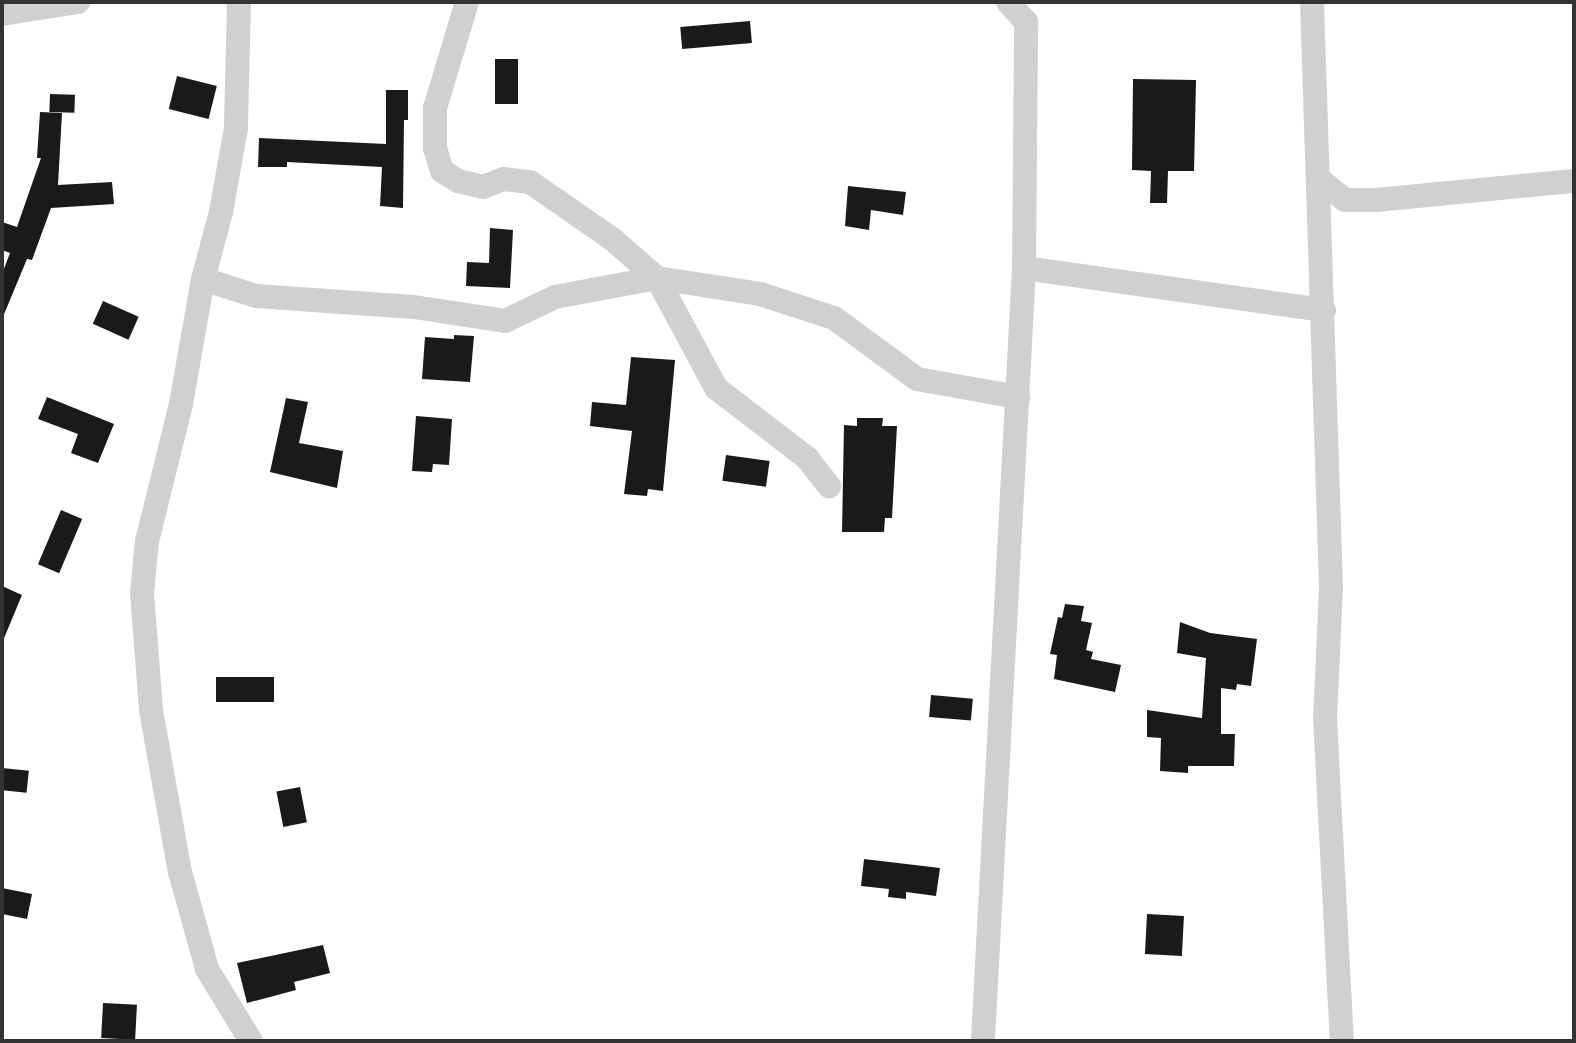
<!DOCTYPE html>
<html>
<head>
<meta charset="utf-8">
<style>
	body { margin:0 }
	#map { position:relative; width:1576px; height:1043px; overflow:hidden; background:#fff; font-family:"Roboto Condensed",sans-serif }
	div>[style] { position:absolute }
	.building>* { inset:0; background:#1a1a1a; transform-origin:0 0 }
	.minor>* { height:24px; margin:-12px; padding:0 12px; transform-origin:12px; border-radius:12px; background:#d0d0d0 }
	span { translate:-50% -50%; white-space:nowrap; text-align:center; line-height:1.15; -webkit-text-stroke:7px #fff; paint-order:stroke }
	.frame { position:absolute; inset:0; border:4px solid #333; pointer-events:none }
</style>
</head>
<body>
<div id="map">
	<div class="building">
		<div style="left:750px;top:21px;width:22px;height:70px;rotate:85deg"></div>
		<div style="left:495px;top:59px;width:23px;height:45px"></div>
		<div style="left:177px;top:76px;width:41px;height:34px;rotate:14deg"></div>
		<div style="clip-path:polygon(1133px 79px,1196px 80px,1194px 171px,1168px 171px,1167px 203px,1150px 203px,1151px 171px,1132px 170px)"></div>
		<div style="clip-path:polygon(386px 90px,408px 90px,408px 120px,404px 120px,403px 208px,380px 206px,382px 167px,287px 162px,287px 167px,258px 167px,259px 138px,386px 144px)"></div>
		<div style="left:50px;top:94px;width:25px;height:18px;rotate:2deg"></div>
		<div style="clip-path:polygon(40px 112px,62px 113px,58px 185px,112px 182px,114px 204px,51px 208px,32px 260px,27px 259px,2px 319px,2px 274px,10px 253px,2px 250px,2px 222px,17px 227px,41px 158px,37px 158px)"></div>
		<div style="clip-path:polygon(848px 186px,906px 192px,903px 215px,871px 210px,869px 230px,845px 226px)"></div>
		<div style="clip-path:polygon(490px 228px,513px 230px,510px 288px,466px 286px,467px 262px,489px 263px)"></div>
		<div style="left:103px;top:301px;width:39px;height:25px;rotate:24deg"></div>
		<div style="clip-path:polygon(454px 335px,474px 336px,470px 382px,422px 379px,425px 337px,454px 339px)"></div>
		<div style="clip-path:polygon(631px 357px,675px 360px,663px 491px,648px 489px,647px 496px,624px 494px,632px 431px,590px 426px,592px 402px,626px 405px)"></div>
		<div style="clip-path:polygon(47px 397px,114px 424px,98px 463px,71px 453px,78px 434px,38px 419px)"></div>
		<div style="clip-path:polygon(286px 398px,308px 402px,299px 443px,343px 451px,337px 488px,270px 472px)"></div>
		<div style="clip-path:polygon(416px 416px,452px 419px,449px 465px,433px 464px,432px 472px,412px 471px)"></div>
		<div style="clip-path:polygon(857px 418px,883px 418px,882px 426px,897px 426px,892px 518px,885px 518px,884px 532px,842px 532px,844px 425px,857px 426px)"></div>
		<div style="left:726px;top:455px;width:44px;height:26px;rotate:8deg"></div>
		<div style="left:61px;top:510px;width:23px;height:59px;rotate:23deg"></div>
		<div style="clip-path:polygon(2px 586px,22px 595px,2px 643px)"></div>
		<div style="clip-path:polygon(1065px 604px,1084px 606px,1081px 621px,1092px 623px,1086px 650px,1093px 652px,1091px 659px,1121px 665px,1115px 692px,1054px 679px,1057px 655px,1050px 654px,1058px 617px,1062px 618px)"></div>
		<div style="clip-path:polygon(1180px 622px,1210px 633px,1257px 639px,1251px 686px,1237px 684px,1236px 690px,1221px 688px,1221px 734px,1235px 734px,1234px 766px,1188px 766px,1188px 773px,1160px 771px,1161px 738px,1147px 737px,1147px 710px,1202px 718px,1206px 658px,1177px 653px)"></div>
		<div style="left:216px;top:677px;width:58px;height:25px"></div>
		<div style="left:931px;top:695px;width:42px;height:22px;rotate:5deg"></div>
		<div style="left:2px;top:768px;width:27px;height:22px;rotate:6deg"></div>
		<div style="left:300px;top:787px;width:36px;height:24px;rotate:79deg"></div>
		<div style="clip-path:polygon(864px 859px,940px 868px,936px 896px,906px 892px,906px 899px,888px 897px,889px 889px,861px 886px)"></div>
		<div style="clip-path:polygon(2px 888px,32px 894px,27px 919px,2px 914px)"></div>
		<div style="left:1147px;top:914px;width:37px;height:40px;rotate:3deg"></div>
		<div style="clip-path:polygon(323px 945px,330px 973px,294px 982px,296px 990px,247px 1003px,237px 963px)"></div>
		<div style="left:103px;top:1003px;width:34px;height:35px;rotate:3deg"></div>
	</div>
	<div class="minor">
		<div style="left:239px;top:2px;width:126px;rotate:91.4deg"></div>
		<div style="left:236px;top:128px;width:85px;rotate:100.1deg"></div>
		<div style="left:221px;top:212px;width:69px;rotate:105deg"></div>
		<div style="left:203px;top:279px;width:127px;rotate:100deg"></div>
		<div style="left:181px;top:404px;width:141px;rotate:103.9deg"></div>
		<div style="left:147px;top:541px;width:52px;rotate:95.5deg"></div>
		<div style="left:142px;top:593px;width:117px;rotate:85.6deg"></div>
		<div style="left:151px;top:710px;width:165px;rotate:79.9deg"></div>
		<div style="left:180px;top:872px;width:101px;rotate:74.4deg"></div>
		<div style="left:207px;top:969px;width:84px;rotate:58.6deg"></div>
		<div style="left:467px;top:2px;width:111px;rotate:106.8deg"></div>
		<div style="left:435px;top:108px;width:40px;rotate:90deg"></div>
		<div style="left:435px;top:148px;width:24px;rotate:73deg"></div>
		<div style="left:442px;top:171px;width:19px;rotate:32deg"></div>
		<div style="left:458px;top:181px;width:26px;rotate:13deg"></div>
		<div style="left:483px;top:187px;width:22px;rotate:-21deg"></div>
		<div style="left:504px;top:179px;width:26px;rotate:7deg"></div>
		<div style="left:530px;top:182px;width:98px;rotate:34.7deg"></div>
		<div style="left:611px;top:238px;width:61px;rotate:41deg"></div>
		<div style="left:657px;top:278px;width:125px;rotate:61.8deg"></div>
		<div style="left:716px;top:388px;width:115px;rotate:37.6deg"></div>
		<div style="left:807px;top:458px;width:36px;rotate:52deg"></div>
		<div style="left:1312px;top:2px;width:586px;rotate:88.14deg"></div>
		<div style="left:1331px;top:588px;width:131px;rotate:92.6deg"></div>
		<div style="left:1325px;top:719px;width:322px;rotate:87deg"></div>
		<div style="left:2px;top:14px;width:77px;rotate:-9deg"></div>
		<div style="left:1319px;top:179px;width:33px;rotate:39deg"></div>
		<div style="left:1345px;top:200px;width:31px"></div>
		<div style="left:1376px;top:200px;width:199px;rotate:-5.5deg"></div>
		<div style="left:1024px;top:268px;width:303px;rotate:8deg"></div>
		<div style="left:203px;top:279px;width:56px;rotate:17.8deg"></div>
		<div style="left:256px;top:296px;width:158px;rotate:4deg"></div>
		<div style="left:414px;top:307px;width:92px;rotate:8.7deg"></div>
		<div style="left:505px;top:321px;width:55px;rotate:-25.6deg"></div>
		<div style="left:555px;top:297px;width:104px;rotate:-10.6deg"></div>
		<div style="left:657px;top:278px;width:104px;rotate:8.8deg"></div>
		<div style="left:760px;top:294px;width:78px;rotate:18deg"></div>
		<div style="left:834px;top:318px;width:103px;rotate:36.3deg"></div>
		<div style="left:917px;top:379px;width:103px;rotate:10.1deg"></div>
		<div style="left:983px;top:1040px;width:773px;rotate:-86.96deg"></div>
		<div style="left:1024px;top:268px;width:246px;rotate:-89.5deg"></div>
		<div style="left:1026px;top:22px;width:27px;rotate:-132deg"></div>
	</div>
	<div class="frame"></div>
</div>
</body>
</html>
